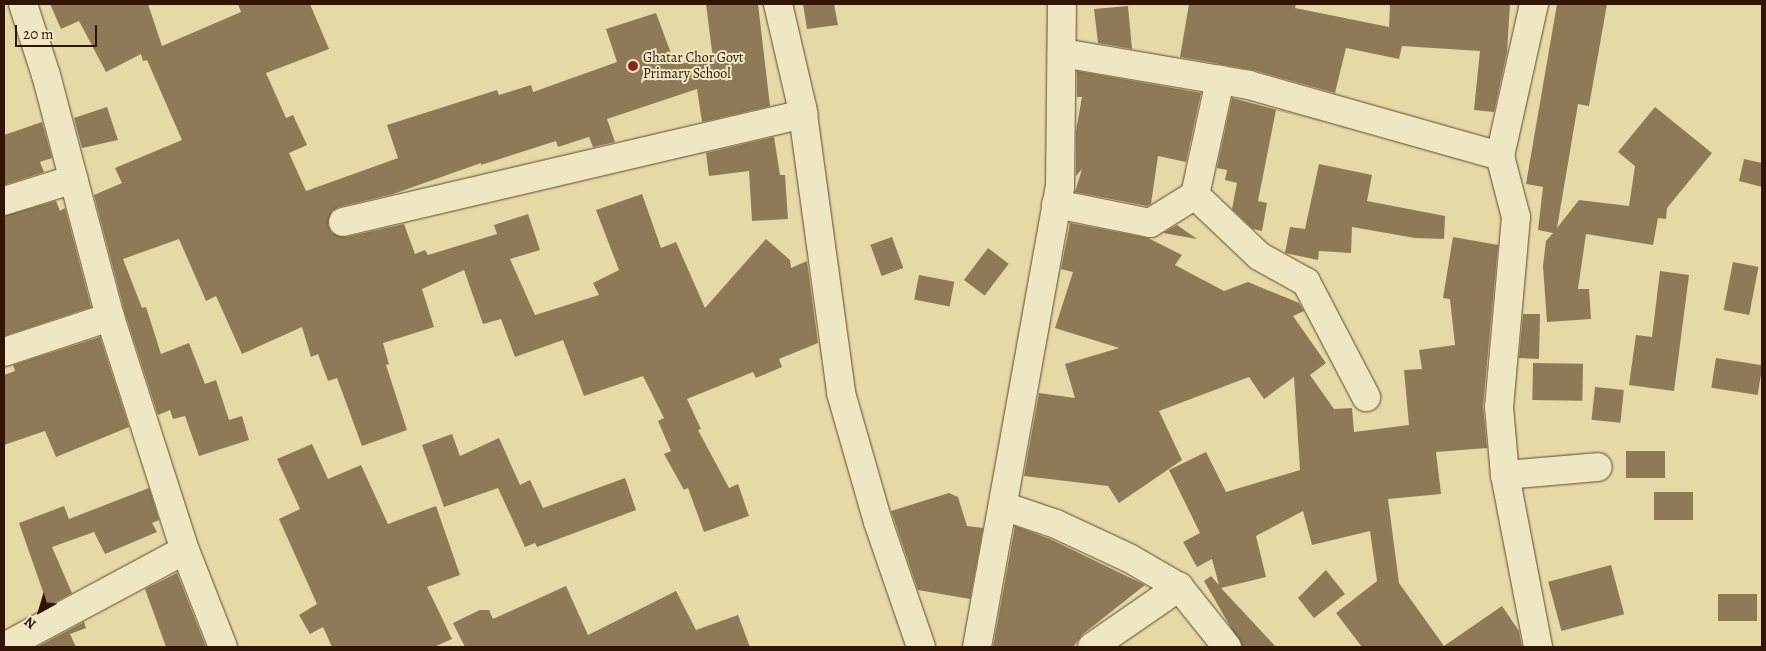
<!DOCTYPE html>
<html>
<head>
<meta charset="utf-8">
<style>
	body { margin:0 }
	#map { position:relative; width:1766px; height:651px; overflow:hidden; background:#e7d9a5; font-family:Alegreya,serif }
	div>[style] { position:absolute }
	.building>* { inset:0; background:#8f7a58; transform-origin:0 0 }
	.roads { filter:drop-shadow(0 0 1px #5e452d) drop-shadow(0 0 1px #5e452d) }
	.minor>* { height:28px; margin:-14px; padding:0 14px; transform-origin:14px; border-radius:14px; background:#efe6c4 }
	.dots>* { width:14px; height:14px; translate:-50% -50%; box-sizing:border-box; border:2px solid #efe6c4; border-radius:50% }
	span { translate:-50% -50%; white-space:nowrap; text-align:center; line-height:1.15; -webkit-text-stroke:4px #efe6c4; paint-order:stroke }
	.poi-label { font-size:14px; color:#301405 }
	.left { translate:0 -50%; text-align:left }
	.frame { position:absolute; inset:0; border:5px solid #301405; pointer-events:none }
	.north { position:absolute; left:15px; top:586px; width:50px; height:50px; -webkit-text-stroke:4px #efe6c4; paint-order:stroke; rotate:219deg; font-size:14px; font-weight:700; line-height:20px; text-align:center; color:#301405 }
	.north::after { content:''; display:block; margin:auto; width:18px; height:22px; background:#301405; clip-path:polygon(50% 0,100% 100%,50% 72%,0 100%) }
	.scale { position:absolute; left:15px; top:25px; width:82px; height:22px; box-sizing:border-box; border:2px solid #301405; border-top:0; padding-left:6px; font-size:15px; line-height:18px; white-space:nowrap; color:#301405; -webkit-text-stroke:4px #efe6c4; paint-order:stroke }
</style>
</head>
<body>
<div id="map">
	<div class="building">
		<div style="clip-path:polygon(50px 4px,148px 4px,162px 46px,241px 12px,238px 4px,310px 4px,329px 49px,266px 73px,286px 118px,293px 115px,307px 145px,289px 153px,306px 191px,398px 158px,387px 125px,497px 90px,499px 95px,531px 85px,533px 92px,617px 62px,606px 29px,656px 13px,675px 64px,713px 59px,706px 4px,758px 4px,770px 106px,702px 122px,697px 89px,607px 119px,615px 142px,593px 147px,589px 137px,558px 147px,556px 141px,481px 165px,481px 163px,393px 194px,339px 207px,332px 211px,328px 225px,332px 233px,346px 237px,404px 224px,415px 254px,425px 250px,428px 255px,497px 234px,494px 225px,528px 214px,540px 250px,510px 259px,535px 315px,599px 295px,593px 283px,619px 270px,596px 210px,642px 194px,661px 248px,676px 242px,705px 308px,766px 239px,790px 260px,791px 268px,807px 261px,818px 343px,779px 359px,782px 367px,756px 378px,753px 372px,687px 399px,701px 429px,698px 430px,729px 488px,738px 484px,749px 516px,704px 532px,688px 488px,684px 490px,664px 454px,671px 451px,658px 421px,664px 418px,643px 376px,584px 396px,563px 340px,515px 357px,501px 319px,483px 324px,464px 270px,422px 289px,434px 327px,383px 343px,389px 364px,386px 365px,407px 430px,362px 446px,337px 378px,328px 381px,318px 354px,311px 357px,302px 327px,242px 354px,216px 296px,206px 301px,179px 239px,123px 259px,142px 308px,146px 307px,161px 354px,189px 343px,205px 384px,216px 380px,229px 420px,242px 416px,249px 440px,199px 456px,185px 416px,173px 419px,170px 410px,158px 415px,125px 313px,94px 195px,122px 183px,115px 168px,182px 140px,147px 60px,143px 61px,141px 54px,106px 72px,79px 21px,61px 29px)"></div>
		<div style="clip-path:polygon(803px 4px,834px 4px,838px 25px,807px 29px)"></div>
		<div style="clip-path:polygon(1189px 4px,1296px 4px,1295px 8px,1389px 27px,1390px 4px,1510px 4px,1507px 52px,1494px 112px,1474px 110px,1480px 51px,1402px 46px,1399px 59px,1346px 48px,1335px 93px,1253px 70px,1180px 57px)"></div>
		<div style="clip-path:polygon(1557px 4px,1607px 4px,1589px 106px,1578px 104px,1557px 228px,1579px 200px,1629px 206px,1635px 166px,1618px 152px,1655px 107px,1712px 153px,1667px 208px,1666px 219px,1658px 218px,1653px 245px,1586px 234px,1578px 289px,1589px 289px,1591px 319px,1547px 322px,1543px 266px,1546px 241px,1553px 233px,1538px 230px,1543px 187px,1526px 184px)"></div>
		<div style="clip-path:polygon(1128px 6px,1132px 49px,1098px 43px,1094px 9px)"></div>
		<div style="clip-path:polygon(1077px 71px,1201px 93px,1186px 162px,1158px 156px,1151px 204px,1147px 206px,1075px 192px,1082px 169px,1076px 176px,1076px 131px,1082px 97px,1077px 97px)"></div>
		<div style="clip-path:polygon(1232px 98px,1327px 123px,1276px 110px,1258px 201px,1267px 203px,1262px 231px,1253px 229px,1232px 209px,1237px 183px,1225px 180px,1227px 170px,1217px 168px)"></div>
		<div style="clip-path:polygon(107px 107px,118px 140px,82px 148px,74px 118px)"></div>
		<div style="clip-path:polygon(42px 122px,52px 158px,40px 162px,44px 172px,4px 185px,4px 135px)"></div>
		<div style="clip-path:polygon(774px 137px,780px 175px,785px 175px,788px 219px,752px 221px,749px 171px,709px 176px,706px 153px)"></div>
		<div style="clip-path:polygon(1744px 159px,1762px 163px,1762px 187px,1739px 181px)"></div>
		<div style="clip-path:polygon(1319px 164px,1372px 175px,1367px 201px,1445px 216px,1444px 239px,1415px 238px,1352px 227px,1351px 253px,1319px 251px,1318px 260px,1285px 253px,1290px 227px,1305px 229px)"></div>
		<div style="clip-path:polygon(56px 201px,60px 211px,65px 208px,91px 307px,4px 336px,4px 216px)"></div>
		<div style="clip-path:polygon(1070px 223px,1148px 238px,1182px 255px,1175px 265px,1224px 291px,1248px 282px,1299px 303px,1304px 311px,1293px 316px,1326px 363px,1310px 375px,1334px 409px,1352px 408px,1354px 432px,1409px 425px,1404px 370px,1422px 369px,1419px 350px,1455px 345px,1450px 299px,1443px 298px,1453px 237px,1498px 245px,1483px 406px,1487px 448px,1436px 452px,1441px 494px,1388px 499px,1399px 583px,1444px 646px,1502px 606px,1519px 631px,1522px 647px,1362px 647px,1336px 613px,1377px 581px,1370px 531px,1312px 545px,1303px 511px,1256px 536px,1266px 577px,1221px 588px,1276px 647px,1242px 647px,1204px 581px,1211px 576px,1219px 585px,1212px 559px,1197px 567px,1183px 542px,1200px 533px,1169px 470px,1206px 452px,1226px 492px,1300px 470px,1294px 377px,1264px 399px,1249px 377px,1159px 411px,1182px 460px,1119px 503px,1108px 486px,1024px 476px,1039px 393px,1075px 398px,1065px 364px,1119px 348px,1055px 328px,1073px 272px,1061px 269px)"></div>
		<div style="clip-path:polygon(1177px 225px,1197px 239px,1163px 233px)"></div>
		<div style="left:892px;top:237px;width:33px;height:23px;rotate:70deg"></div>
		<div style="left:988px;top:248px;width:26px;height:40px;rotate:37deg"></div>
		<div style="left:1733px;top:262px;width:26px;height:49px;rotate:11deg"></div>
		<div style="clip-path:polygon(1660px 271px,1689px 275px,1674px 391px,1629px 385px,1636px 335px,1652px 337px)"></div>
		<div style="left:919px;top:275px;width:36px;height:25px;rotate:11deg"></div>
		<div style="clip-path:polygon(1523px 314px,1540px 314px,1539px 359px,1519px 358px)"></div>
		<div style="clip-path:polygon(100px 337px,129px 427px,56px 457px,45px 431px,4px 445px,4px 375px,15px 371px,13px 365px)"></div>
		<div style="left:1716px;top:358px;width:47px;height:30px;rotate:9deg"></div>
		<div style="left:1533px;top:363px;width:50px;height:37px;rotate:1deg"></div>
		<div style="left:1595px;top:387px;width:29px;height:33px;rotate:6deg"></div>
		<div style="clip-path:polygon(452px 434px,460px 456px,499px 438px,520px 485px,530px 480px,543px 508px,625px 478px,636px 510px,537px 547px,535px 543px,525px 547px,498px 488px,444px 507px,422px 445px)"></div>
		<div style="clip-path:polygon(312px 444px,328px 479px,361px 465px,388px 524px,436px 506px,460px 575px,427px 587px,452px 639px,434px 647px,332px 647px,323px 627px,310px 634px,299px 615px,317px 604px,279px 519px,300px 509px,277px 459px)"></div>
		<div style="left:1626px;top:451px;width:39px;height:27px"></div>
		<div style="clip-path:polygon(149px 488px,159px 520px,152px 523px,157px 532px,105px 554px,94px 532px,52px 547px,72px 593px,48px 606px,19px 523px,64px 506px,69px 519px)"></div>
		<div style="left:1654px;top:492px;width:39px;height:28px"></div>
		<div style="clip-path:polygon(949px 493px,958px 497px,967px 526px,983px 528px,970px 599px,918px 590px,891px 511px)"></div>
		<div style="clip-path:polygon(1015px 526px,1050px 539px,1145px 585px,1083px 634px,1073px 647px,993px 647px)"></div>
		<div style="left:1611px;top:565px;width:51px;height:65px;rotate:75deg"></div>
		<div style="clip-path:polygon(1326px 570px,1345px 594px,1314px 618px,1298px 598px)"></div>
		<div style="clip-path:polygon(177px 573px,206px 647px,166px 647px,145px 589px)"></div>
		<div style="clip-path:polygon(566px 586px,588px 635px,676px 591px,696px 630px,738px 615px,750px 647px,465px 647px,453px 623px,480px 610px,489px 610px,493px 619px)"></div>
		<div style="left:1718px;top:594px;width:39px;height:27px"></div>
		<div style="clip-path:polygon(84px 622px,86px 628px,70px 634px,76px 647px,37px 647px)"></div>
	</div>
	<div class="roads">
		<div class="minor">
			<div style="left:23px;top:4px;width:75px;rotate:72.1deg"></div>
			<div style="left:46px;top:75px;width:250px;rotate:75.2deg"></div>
			<div style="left:110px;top:317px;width:245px;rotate:72.2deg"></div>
			<div style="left:185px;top:550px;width:104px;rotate:68.6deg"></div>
			<div style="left:778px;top:4px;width:106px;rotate:76.9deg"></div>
			<div style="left:802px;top:107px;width:289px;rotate:82.2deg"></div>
			<div style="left:841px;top:393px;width:134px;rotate:74deg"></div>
			<div style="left:878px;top:522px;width:132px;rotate:71deg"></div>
			<div style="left:1534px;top:4px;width:156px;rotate:102.6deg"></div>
			<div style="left:1500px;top:156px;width:63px;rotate:75.3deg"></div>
			<div style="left:1516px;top:217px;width:191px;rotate:95.1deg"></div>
			<div style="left:1499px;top:407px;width:68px;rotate:85deg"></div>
			<div style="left:1505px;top:475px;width:175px;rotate:79.1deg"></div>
			<div style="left:1062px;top:53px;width:190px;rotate:9.7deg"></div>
			<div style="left:1249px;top:85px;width:261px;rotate:15.8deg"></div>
			<div style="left:1195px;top:195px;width:88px;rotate:43.6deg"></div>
			<div style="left:1259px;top:256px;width:54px;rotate:29deg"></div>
			<div style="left:1306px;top:282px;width:130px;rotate:62.4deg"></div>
			<div style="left:4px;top:201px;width:73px;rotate:-17.4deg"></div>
			<div style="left:1056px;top:204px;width:96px;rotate:11.4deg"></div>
			<div style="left:1150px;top:223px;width:53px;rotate:-31.9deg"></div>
			<div style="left:1195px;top:195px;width:118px;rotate:-77.7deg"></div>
			<div style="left:343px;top:222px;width:473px;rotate:-13.2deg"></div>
			<div style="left:4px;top:352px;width:112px;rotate:-18.3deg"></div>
			<div style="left:1505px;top:475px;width:93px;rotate:-4.9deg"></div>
			<div style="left:1003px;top:506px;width:56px;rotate:18.8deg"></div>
			<div style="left:1056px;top:524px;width:81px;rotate:25deg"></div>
			<div style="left:1129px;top:558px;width:58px;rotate:30.1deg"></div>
			<div style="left:1179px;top:587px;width:77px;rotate:51.3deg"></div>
			<div style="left:4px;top:647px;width:205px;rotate:-28.2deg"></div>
			<div style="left:977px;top:647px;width:466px;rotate:-79.8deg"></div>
			<div style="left:1060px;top:188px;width:184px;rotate:-89.4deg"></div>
			<div style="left:1092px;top:647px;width:106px;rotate:-34.6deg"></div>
		</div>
	</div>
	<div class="dots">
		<div style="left:633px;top:66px;background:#8f2418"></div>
	</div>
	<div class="poi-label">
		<span class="left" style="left:643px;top:66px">Ghatar Chor Govt<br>Primary School</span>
	</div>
	<div class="frame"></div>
	<div class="north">N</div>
	<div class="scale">20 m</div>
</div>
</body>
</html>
